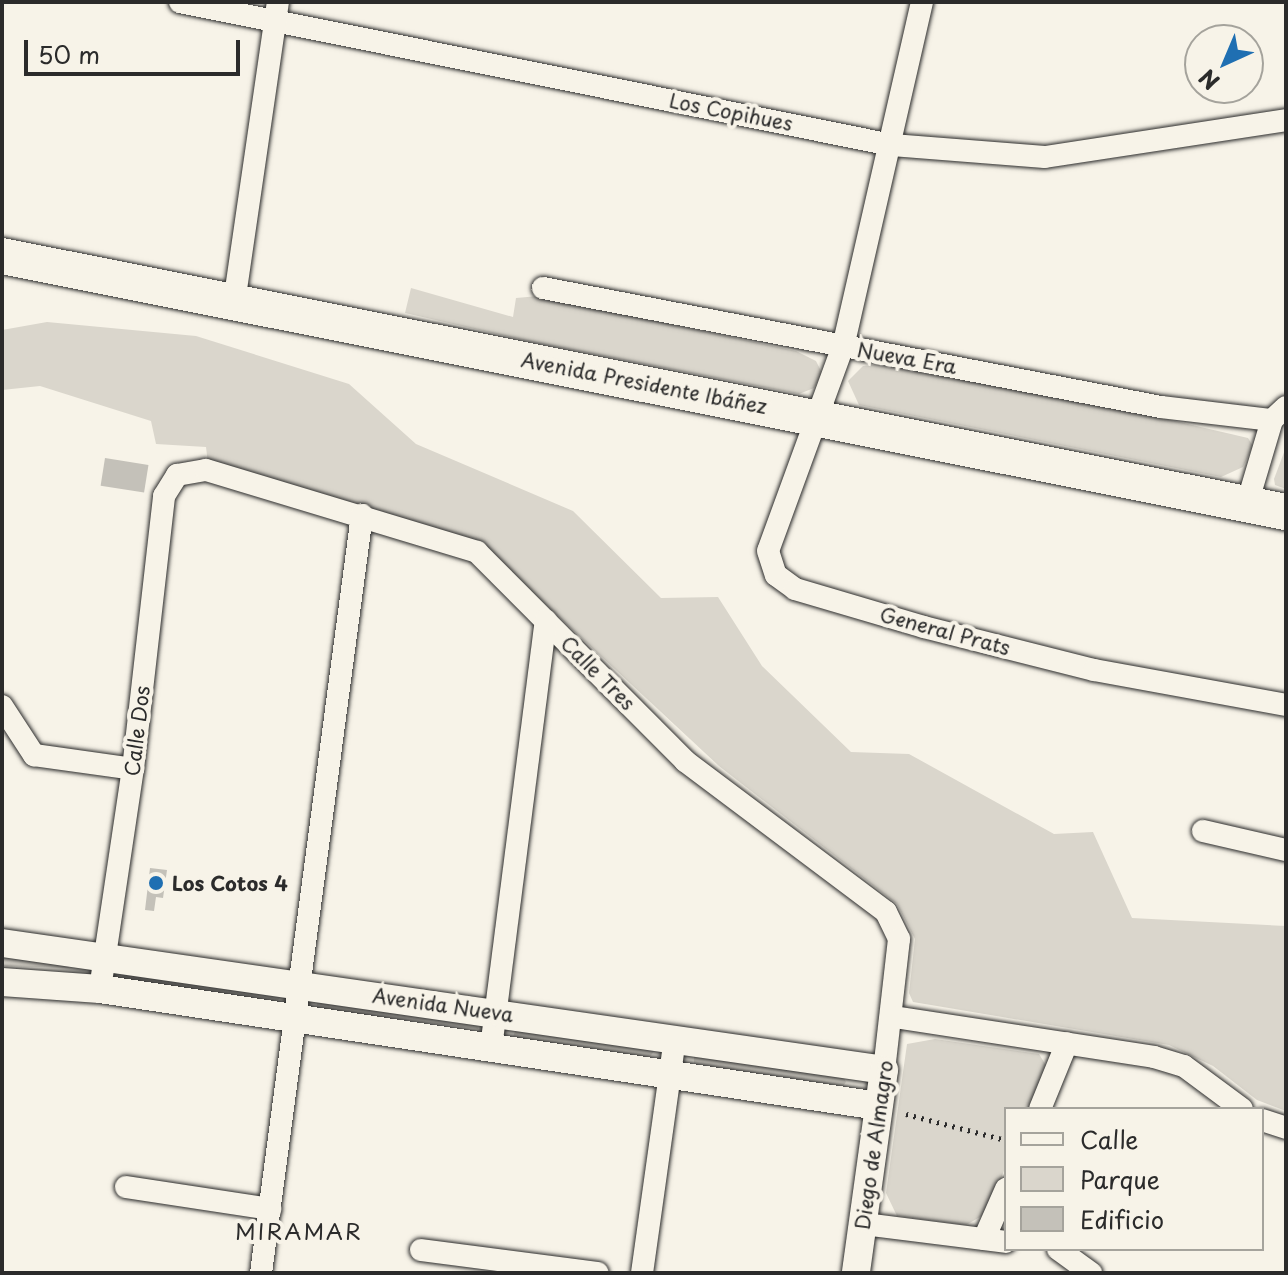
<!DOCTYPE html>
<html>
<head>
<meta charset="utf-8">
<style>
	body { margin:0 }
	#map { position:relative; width:1288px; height:1275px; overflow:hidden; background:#f7f3e8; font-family:"Playpen Sans",sans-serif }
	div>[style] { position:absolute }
	.green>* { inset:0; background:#dad6cc }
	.building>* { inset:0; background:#c4c1b9; transform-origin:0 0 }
	.path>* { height:5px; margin-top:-2.5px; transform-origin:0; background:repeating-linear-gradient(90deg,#2b2b2b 0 2px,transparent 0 8px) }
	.roads { filter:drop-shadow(0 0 2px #2b2b2b) drop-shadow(0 0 2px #2b2b2b) }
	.minor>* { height:22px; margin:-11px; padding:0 11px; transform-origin:11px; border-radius:11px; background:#f7f3e8 }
	.tertiary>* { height:28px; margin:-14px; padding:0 14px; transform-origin:14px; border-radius:14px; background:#f7f3e8 }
	.primary>* { height:36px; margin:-18px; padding:0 18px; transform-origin:18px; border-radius:18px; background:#f7f3e8 }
	.dots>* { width:22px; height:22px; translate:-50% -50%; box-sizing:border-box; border:4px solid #f7f3e8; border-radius:50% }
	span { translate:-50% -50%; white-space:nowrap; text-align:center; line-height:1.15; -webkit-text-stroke:8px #f7f3e8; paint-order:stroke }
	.street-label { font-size:20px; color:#2b2b2b }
	.poi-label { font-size:20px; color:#2b2b2b; font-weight:700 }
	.left { translate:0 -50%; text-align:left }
	.neighbourhood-label { font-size:22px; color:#2b2b2b; letter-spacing:2px }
	.frame { position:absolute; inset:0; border:4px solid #2b2b2b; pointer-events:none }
	.legend { position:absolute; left:1004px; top:1107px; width:260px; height:144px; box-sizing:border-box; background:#f7f3e8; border:2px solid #a5a39c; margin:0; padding:10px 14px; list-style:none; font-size:24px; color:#2b2b2b }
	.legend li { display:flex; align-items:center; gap:16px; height:40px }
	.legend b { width:40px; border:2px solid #a5a39c }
	.north { position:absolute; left:1184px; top:24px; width:80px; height:80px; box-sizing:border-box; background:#f7f3e8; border:2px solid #a5a39c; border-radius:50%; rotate:224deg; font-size:22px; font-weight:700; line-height:32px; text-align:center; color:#2b2b2b }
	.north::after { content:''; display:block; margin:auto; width:28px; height:36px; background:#1f6fb2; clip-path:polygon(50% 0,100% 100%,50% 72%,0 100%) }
	.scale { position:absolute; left:24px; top:40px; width:216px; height:36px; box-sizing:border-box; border:4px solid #2b2b2b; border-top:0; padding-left:10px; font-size:24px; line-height:28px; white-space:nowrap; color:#2b2b2b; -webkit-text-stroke:6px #f7f3e8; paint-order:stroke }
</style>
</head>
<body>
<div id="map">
	<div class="green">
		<div style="clip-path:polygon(411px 288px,513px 317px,516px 298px,539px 296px,796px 351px,816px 361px,822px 373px,814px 388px,799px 394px,532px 342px,405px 313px)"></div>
		<div style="clip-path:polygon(47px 322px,196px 336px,349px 384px,416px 444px,573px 511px,661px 598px,718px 597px,762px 666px,851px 752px,909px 754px,1054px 834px,1093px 832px,1132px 918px,1286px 926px,1286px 1111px,1257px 1100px,1213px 1066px,1169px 1045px,913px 1002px,909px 993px,915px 939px,897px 904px,719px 766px,485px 548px,208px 464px,206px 447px,156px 444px,151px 421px,40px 386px,2px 390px,2px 330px)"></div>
		<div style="clip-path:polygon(880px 364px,1149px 415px,1248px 438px,1253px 446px,1243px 467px,1221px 477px,859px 405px,848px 381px,863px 366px)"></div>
		<div style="clip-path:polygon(1286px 447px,1286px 489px,1275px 485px,1274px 479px)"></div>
		<div style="clip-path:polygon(2px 957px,68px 963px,69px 968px,2px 966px)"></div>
		<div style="clip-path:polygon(122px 973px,277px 993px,280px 998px,276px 1002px,123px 979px)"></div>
		<div style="clip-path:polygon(318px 999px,477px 1022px,478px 1029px,316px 1009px)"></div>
		<div style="clip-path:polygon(516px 1029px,652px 1049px,654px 1051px,649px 1058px,519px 1039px,513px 1037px)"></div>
		<div style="clip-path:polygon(935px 1039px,1039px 1054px,1047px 1067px,1030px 1109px,1006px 1109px,1006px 1166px,987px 1213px,966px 1225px,897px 1216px,886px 1193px,907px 1044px)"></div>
		<div style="clip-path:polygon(694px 1054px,844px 1078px,846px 1082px,843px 1086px,694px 1065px)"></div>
	</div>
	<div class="building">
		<div style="left:105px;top:458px;width:44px;height:28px;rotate:9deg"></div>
		<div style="clip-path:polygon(150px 868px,167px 870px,163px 898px,156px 897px,154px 911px,145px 910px)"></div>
	</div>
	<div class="path">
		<div style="left:906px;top:1114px;width:103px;rotate:14.6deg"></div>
	</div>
	<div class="roads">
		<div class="minor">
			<div style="left:180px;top:2px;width:726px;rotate:11.36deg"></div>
			<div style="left:892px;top:145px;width:153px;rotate:4.5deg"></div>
			<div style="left:1045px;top:157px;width:244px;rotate:-8.7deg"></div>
			<div style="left:922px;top:2px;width:353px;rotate:102.9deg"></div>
			<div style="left:843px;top:346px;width:218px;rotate:110.1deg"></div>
			<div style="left:768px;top:551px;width:25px;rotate:72deg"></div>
			<div style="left:776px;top:575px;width:24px;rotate:36deg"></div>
			<div style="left:795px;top:589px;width:134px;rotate:16.4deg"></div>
			<div style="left:924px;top:627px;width:175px;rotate:14.2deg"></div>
			<div style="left:1094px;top:670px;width:195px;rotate:10.3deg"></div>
			<div style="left:543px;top:288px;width:629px;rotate:10.9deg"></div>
			<div style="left:1161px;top:407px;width:112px;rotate:6.7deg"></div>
			<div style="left:234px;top:303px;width:304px;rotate:-81.7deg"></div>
			<div style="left:1247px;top:504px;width:88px;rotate:-73.4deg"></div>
			<div style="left:1272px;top:420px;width:19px;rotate:-43deg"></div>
			<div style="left:2px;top:706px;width:59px;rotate:56.9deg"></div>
			<div style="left:34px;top:755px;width:100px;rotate:8deg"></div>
			<div style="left:1203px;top:831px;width:85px;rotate:12.9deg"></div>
			<div style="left:100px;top:989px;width:222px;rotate:-81.5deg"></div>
			<div style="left:133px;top:769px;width:275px;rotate:-83.5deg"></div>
			<div style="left:164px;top:496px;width:25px;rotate:-58deg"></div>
			<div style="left:177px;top:475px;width:29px;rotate:-10deg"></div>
			<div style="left:206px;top:470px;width:283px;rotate:16.8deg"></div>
			<div style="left:477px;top:552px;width:295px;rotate:45.1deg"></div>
			<div style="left:685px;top:761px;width:251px;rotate:36.9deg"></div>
			<div style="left:886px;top:912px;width:30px;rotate:64deg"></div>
			<div style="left:899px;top:939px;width:132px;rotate:96.5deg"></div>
			<div style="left:894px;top:1017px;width:263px;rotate:8.7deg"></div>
			<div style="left:1154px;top:1057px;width:31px;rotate:17deg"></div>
			<div style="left:1184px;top:1066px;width:72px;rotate:36.6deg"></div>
			<div style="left:491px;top:1048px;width:431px;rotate:-82.7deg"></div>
			<div style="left:1040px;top:1109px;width:71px;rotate:-67.8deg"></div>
			<div style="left:1262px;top:1120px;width:25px;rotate:18deg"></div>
			<div style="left:126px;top:1187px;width:146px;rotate:8.7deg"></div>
			<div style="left:864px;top:1224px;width:143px;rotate:7.2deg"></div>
			<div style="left:984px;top:1239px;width:55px;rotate:-66.3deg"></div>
			<div style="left:1058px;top:1249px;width:41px;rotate:36deg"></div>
			<div style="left:421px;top:1250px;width:178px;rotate:7.4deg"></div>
			<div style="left:261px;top:1273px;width:765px;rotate:-82.41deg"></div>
			<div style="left:642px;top:1273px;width:236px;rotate:-82deg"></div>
		</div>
		<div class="tertiary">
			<div style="left:2px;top:943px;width:891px;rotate:8.19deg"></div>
			<div style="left:884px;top:1070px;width:205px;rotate:97.9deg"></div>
			<div style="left:2px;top:982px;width:98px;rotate:4.1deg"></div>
			<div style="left:100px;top:989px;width:787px;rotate:8.55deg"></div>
		</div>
		<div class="primary">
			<div style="left:2px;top:256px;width:1309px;rotate:11.28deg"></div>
		</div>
	</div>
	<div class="dots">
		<div style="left:156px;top:883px;background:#1f6fb2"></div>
	</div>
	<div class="street-label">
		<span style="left:731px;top:112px;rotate:11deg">Los Copihues</span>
		<span style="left:907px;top:358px;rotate:10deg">Nueva Era</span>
		<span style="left:644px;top:383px;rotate:11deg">Avenida Presidente Ibáñez</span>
		<span style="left:945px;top:631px;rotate:15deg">General Prats</span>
		<span style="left:598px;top:673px;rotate:45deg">Calle Tres</span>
		<span style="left:137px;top:731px;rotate:-83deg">Calle Dos</span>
		<span style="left:443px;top:1005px;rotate:8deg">Avenida Nueva</span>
		<span style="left:874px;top:1145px;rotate:-82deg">Diego de Almagro</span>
	</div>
	<div class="poi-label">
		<span class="left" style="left:172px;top:883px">Los Cotos 4</span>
	</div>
	<div class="neighbourhood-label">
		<span style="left:299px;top:1231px">MIRAMAR</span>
	</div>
	<div class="frame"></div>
	<ul class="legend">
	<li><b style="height:10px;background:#f7f3e8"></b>Calle</li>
	<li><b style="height:22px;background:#dad6cc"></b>Parque</li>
	<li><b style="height:22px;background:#c4c1b9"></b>Edificio</li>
	</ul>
	<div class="north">N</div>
	<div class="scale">50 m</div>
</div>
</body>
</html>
